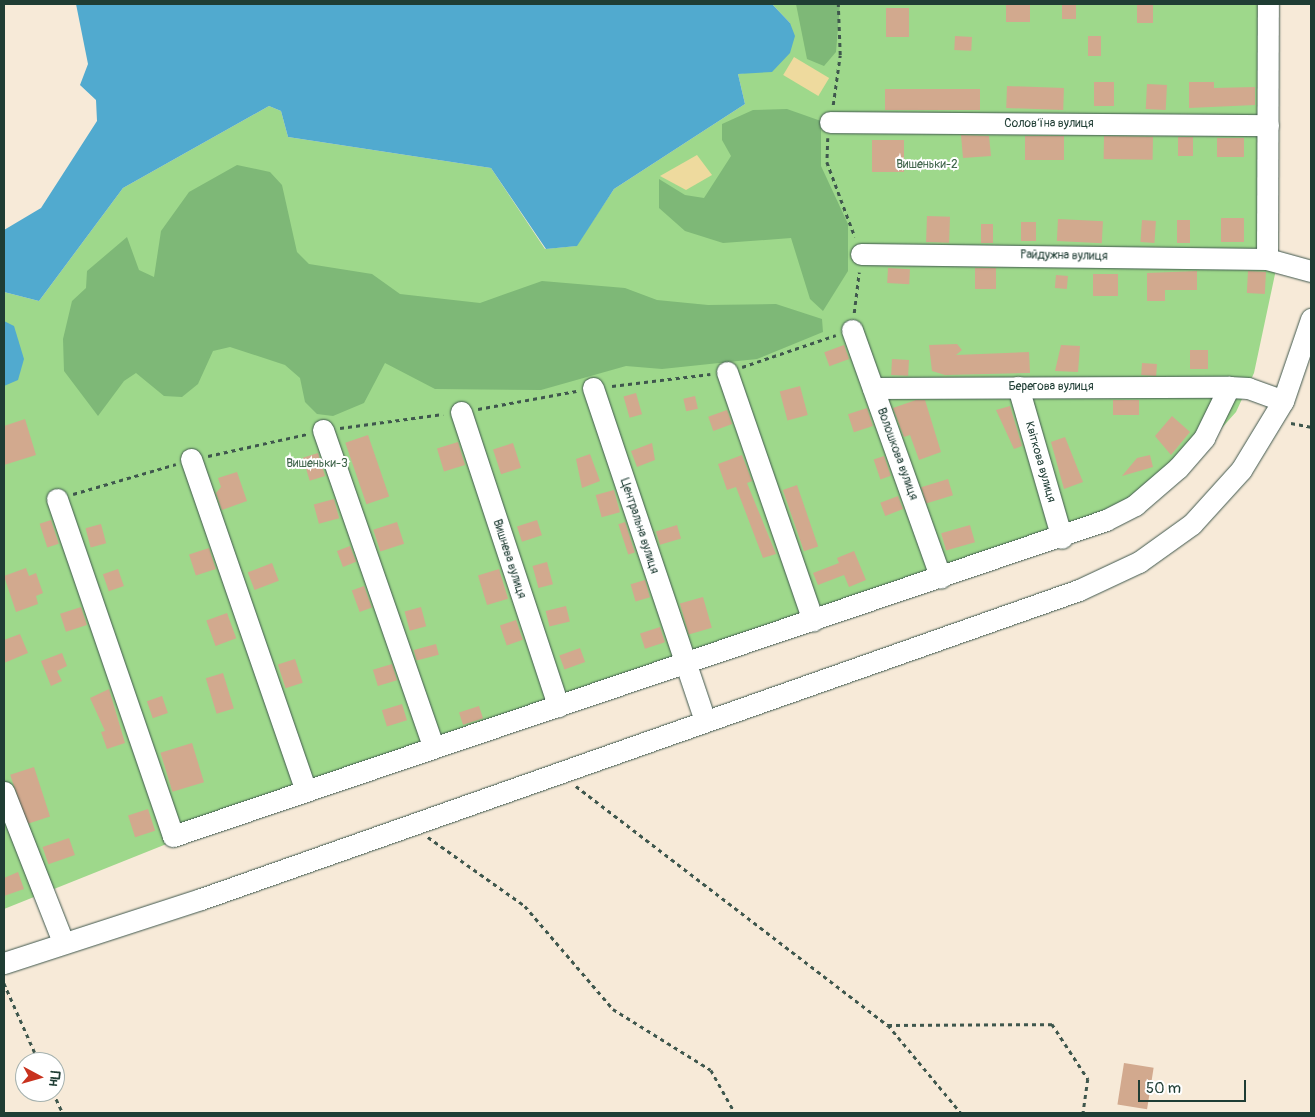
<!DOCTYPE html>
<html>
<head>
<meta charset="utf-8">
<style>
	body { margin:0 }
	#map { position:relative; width:1315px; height:1117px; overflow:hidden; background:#f7ead8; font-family:Pangolin,sans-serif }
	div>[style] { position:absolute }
	.green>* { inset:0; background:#9ed88b }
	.forest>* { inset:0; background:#7eb877 }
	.sand>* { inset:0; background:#eeda9e; transform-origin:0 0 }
	.water>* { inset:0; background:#51aacf }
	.building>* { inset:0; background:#d2a98e; transform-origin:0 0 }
	.path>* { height:2.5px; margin-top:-1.25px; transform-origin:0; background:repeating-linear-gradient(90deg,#3f574d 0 4px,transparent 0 8px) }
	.roads { filter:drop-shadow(0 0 1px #3f574d) drop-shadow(0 0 1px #3f574d) }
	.minor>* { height:21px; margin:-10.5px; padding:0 10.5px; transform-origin:10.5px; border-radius:10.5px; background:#fff }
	span { translate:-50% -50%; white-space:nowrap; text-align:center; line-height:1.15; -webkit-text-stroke:4px #fff; paint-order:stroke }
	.street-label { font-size:12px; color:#1f3d34 }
	.park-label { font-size:12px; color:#3f644a }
	.frame { position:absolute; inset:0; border:5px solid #1f3d34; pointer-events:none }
	.north { position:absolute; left:15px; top:1052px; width:50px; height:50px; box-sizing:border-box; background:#fff; border:1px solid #a5b1ae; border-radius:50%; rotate:96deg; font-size:14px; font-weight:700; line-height:20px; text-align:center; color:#1f3d34 }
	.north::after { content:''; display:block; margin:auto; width:18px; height:22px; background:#c8321e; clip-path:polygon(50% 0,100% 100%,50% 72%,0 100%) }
	.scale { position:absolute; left:1138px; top:1080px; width:108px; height:22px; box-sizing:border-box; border:2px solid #1f3d34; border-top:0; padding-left:6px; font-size:15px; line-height:18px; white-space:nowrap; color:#1f3d34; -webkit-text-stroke:4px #fff; paint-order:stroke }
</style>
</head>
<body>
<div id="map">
	<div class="green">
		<div style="clip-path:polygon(772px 4px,1276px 4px,1273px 225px,1278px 260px,1254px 373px,1236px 412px,1186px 468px,1138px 510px,169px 843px,4px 909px,4px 292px,39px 301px,123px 188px,269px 106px,281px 111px,288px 137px,491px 168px,545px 249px,576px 246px,614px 189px,745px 104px,738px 74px,751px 72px,790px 23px)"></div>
	</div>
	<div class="forest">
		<div style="clip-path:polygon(796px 4px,840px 4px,836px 52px,824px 66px,807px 59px)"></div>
		<div style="clip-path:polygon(787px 109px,821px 121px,821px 166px,848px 224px,848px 271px,823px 311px,810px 299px,791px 238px,723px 243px,685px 231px,659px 208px,659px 179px,685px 195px,704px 198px,731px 156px,722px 140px,722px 124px,753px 110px)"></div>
		<div style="clip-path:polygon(237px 165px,270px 172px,282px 185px,297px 252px,309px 264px,372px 274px,400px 294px,480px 303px,542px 281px,625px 288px,657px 300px,708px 305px,776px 304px,822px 319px,823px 332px,757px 359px,662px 369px,626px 366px,541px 390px,435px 389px,385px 363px,364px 403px,333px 416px,317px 414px,305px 402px,300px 378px,285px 365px,230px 347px,213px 351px,198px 384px,182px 397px,164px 396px,136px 373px,124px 381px,98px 416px,64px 371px,63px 339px,72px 301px,86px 288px,87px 271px,127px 237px,139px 270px,154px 277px,161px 231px,189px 192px)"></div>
	</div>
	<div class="sand">
		<div style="left:794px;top:57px;width:41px;height:21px;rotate:31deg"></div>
		<div style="clip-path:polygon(697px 155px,712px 175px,686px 190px,660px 176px)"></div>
	</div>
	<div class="water">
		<div style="clip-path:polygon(76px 4px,772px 4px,790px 23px,795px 36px,790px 53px,772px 72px,738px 74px,745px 104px,614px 189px,577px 246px,546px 249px,491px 168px,288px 137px,281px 111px,269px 106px,123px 188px,39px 301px,4px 292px,4px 230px,41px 208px,97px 121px,96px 100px,80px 85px,88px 64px)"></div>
		<div style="clip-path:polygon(4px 321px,14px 326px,24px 359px,18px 380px,4px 386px)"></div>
	</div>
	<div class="building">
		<div style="left:1006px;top:4px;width:24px;height:18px"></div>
		<div style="left:1062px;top:4px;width:14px;height:15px"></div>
		<div style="left:1137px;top:4px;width:16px;height:19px"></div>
		<div style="left:886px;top:8px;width:23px;height:29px"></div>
		<div style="left:955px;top:36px;width:17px;height:14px;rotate:3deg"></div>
		<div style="left:1088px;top:36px;width:13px;height:20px"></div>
		<div style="left:1094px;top:82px;width:20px;height:24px"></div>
		<div style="clip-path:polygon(1189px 82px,1214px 82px,1214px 88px,1255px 87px,1255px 105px,1189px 108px)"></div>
		<div style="left:1147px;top:84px;width:20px;height:25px;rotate:3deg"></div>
		<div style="left:1007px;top:86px;width:57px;height:22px;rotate:2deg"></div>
		<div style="left:980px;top:89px;width:21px;height:95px;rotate:90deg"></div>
		<div style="clip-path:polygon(961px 135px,989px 136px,991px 156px,963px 158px)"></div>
		<div style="left:1025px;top:136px;width:39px;height:24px"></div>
		<div style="left:1104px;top:136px;width:49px;height:23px;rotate:1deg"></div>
		<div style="left:1178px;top:137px;width:15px;height:19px"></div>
		<div style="left:1217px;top:138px;width:27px;height:19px"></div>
		<div style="left:872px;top:140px;width:32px;height:32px"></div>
		<div style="left:927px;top:216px;width:23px;height:26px;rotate:2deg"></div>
		<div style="left:1221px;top:218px;width:23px;height:24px"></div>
		<div style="left:1058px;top:219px;width:45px;height:22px;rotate:3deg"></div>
		<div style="left:1142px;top:220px;width:14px;height:22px;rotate:4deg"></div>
		<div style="left:1177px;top:220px;width:13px;height:23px"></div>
		<div style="left:1021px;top:222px;width:15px;height:19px"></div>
		<div style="left:981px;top:224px;width:12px;height:19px"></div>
		<div style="left:888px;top:268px;width:22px;height:15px;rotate:3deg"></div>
		<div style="left:975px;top:268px;width:21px;height:21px"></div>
		<div style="clip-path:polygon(1197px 271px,1197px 290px,1165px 290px,1165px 301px,1147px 301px,1147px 273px)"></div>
		<div style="left:1248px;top:271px;width:18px;height:22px;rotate:3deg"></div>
		<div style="left:1093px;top:274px;width:25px;height:22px"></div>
		<div style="left:1056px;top:275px;width:12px;height:13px;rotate:5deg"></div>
		<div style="clip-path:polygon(957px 344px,962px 350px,956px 355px,1029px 352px,1030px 373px,945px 375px,932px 371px,929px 345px)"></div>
		<div style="left:844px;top:345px;width:15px;height:21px;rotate:70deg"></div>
		<div style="clip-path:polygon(1061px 345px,1080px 346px,1078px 372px,1055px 371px)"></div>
		<div style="left:1190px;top:350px;width:18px;height:19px"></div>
		<div style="left:892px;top:359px;width:17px;height:16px;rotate:3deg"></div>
		<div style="left:1142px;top:363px;width:15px;height:12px;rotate:4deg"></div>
		<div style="left:800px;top:386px;width:30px;height:21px;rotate:75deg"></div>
		<div style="left:636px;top:393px;width:22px;height:13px;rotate:74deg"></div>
		<div style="left:695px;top:396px;width:13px;height:12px;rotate:77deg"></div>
		<div style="clip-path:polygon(916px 400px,925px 400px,941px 452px,919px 460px,910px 435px,904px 437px,893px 408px)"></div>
		<div style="left:1113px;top:400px;width:26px;height:15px"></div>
		<div style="clip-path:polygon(1010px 406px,1022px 446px,1014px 449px,996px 410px)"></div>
		<div style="left:867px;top:408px;width:19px;height:20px;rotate:72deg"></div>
		<div style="left:727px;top:410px;width:15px;height:20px;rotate:70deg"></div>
		<div style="clip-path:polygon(1172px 416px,1190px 432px,1171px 455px,1155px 436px)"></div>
		<div style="clip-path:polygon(25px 419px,36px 455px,4px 465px,4px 426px)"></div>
		<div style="left:368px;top:435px;width:65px;height:24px;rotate:71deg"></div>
		<div style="clip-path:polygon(1065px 437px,1083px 482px,1064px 489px,1051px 442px)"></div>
		<div style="left:458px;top:442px;width:24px;height:22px;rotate:73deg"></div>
		<div style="left:513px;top:443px;width:26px;height:21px;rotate:72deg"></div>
		<div style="clip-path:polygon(652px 443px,655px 460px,637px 467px,631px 451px)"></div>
		<div style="left:318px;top:453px;width:24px;height:16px;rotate:73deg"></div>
		<div style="clip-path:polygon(590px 454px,600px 481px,582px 488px,576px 459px)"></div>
		<div style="clip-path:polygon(742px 455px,752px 481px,747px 483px,776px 554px,763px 558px,736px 487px,727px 490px,718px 464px)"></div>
		<div style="clip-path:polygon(1150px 455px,1153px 467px,1122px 476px,1137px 458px)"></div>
		<div style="left:884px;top:456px;width:21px;height:11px;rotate:71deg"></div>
		<div style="clip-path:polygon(237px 472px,247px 501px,222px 510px,216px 493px,221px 487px,218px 478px)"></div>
		<div style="left:948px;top:479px;width:17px;height:28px;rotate:73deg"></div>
		<div style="left:797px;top:485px;width:65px;height:15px;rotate:71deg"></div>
		<div style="left:614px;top:490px;width:23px;height:19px;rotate:75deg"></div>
		<div style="left:898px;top:496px;width:14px;height:19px;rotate:69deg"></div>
		<div style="left:334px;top:499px;width:20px;height:21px;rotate:75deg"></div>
		<div style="left:51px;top:520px;width:25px;height:12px;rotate:72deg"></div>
		<div style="left:537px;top:520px;width:16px;height:21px;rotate:72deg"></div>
		<div style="left:397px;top:522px;width:23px;height:25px;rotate:72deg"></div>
		<div style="left:625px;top:522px;width:32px;height:7px;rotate:72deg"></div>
		<div style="left:101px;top:524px;width:20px;height:16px;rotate:75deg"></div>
		<div style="left:677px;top:525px;width:14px;height:22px;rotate:73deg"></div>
		<div style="left:970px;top:525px;width:18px;height:30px;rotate:74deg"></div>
		<div style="left:350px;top:546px;width:17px;height:14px;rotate:69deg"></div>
		<div style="left:209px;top:548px;width:22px;height:21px;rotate:72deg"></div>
		<div style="clip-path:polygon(854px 551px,866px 580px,849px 587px,844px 575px,818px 585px,813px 573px,839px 563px,837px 558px)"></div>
		<div style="left:547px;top:562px;width:23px;height:15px;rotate:75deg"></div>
		<div style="left:272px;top:563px;width:19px;height:26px;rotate:69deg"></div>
		<div style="clip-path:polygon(26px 568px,29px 576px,36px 573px,43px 593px,36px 596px,38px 604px,16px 612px,4px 576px)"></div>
		<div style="left:118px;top:569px;width:18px;height:16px;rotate:71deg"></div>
		<div style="left:499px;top:569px;width:31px;height:22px;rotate:73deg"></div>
		<div style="left:645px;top:580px;width:18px;height:15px;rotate:74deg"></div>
		<div style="left:364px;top:586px;width:23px;height:13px;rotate:70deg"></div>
		<div style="left:703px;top:597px;width:32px;height:24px;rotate:74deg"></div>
		<div style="left:566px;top:606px;width:16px;height:21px;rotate:76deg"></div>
		<div style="left:81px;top:607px;width:19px;height:22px;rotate:72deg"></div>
		<div style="left:421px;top:607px;width:20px;height:17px;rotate:75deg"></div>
		<div style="left:227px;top:613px;width:27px;height:22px;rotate:70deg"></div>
		<div style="left:516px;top:620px;width:21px;height:17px;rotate:71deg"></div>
		<div style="left:660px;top:627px;width:16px;height:21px;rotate:72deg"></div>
		<div style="clip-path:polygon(20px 634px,28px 653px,4px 663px,4px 640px)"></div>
		<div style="left:436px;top:644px;width:11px;height:23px;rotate:75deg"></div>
		<div style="left:580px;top:648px;width:15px;height:22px;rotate:70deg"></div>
		<div style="clip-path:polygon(62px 653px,67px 666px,57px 671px,62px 681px,51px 686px,41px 661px)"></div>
		<div style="left:295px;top:659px;width:25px;height:18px;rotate:72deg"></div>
		<div style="left:392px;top:664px;width:17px;height:20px;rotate:73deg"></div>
		<div style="left:223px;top:673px;width:37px;height:18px;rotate:73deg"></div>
		<div style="clip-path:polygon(109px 689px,125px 743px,107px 749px,101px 732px,105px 731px,90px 698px)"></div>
		<div style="left:162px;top:696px;width:18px;height:16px;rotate:71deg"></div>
		<div style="left:402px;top:704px;width:17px;height:21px;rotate:73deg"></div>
		<div style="left:479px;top:706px;width:13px;height:21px;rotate:72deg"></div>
		<div style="left:192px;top:743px;width:41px;height:33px;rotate:73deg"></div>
		<div style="left:34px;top:767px;width:52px;height:25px;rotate:72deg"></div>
		<div style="left:148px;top:809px;width:23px;height:21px;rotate:72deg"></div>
		<div style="left:69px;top:838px;width:18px;height:28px;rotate:71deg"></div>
		<div style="clip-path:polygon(18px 872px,24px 889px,4px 896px,4px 878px)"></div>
		<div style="left:1124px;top:1063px;width:30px;height:42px;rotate:9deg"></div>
	</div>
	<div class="path">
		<div style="left:833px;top:105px;width:50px;rotate:-82deg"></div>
		<div style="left:840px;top:55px;width:51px;rotate:-92.2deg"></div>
		<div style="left:828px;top:138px;width:24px;rotate:92deg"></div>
		<div style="left:827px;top:162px;width:80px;rotate:69.5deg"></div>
		<div style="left:854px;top:313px;width:41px;rotate:-83deg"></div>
		<div style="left:742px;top:367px;width:99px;rotate:-18.8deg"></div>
		<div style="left:612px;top:386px;width:99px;rotate:-7deg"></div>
		<div style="left:478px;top:409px;width:100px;rotate:-10.4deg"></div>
		<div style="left:1291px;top:423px;width:20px;rotate:11deg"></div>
		<div style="left:340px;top:428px;width:104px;rotate:-7.7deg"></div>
		<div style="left:208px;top:456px;width:101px;rotate:-12.5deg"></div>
		<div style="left:73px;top:494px;width:107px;rotate:-16.2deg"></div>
		<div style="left:576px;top:786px;width:393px;rotate:37.5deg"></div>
		<div style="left:888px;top:1025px;width:164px;rotate:-0.3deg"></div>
		<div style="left:1052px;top:1024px;width:66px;rotate:56.8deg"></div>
		<div style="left:1088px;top:1079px;width:34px;rotate:98deg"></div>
		<div style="left:428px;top:837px;width:119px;rotate:35.4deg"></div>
		<div style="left:525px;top:906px;width:135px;rotate:49.5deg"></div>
		<div style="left:613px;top:1009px;width:115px;rotate:31.9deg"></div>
		<div style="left:711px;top:1070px;width:49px;rotate:60.8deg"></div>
		<div style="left:4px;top:983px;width:86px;rotate:66.1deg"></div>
		<div style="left:888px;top:1025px;width:114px;rotate:50.3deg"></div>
		<div style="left:53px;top:1092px;width:23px;rotate:65deg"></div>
	</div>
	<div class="roads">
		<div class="minor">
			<div style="left:830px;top:122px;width:438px;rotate:0.4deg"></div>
			<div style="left:861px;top:254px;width:406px;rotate:0.7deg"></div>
			<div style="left:1267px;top:259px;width:46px;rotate:15.3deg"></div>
			<div style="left:1267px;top:259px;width:255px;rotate:-89.8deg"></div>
			<div style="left:852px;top:330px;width:263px;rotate:70.3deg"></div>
			<div style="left:727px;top:372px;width:263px;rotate:70.9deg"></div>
			<div style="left:1018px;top:387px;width:157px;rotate:73.8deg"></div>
			<div style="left:593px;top:388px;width:351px;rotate:71.4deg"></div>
			<div style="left:873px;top:388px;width:356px;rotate:-0.2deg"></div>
			<div style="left:1229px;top:387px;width:19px;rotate:3deg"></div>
			<div style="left:1248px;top:388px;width:37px;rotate:20deg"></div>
			<div style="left:461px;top:412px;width:310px;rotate:71.7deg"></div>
			<div style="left:323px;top:430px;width:334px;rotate:70.8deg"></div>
			<div style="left:191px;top:459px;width:349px;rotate:70.9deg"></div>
			<div style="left:57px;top:499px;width:356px;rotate:71deg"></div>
			<div style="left:173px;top:836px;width:985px;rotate:-18.71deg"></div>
			<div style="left:1106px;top:520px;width:33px;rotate:-27deg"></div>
			<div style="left:1135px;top:505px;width:57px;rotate:-40.7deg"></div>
			<div style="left:1178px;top:468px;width:40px;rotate:-49deg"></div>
			<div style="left:1204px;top:438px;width:57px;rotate:-63.9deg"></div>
			<div style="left:4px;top:792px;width:161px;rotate:68.5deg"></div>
			<div style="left:4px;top:963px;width:207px;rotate:-18deg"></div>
			<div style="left:201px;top:899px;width:931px;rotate:-19.39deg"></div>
			<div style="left:1079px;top:590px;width:66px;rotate:-25deg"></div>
			<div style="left:1139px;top:562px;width:65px;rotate:-35.6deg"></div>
			<div style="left:1192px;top:524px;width:73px;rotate:-47.8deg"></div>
			<div style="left:1241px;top:470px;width:81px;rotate:-58.7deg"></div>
			<div style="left:1283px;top:401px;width:87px;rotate:-71.1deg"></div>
		</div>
	</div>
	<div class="street-label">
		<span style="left:1049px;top:124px">Соловʼїна вулиця</span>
		<span style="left:1064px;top:256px;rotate:1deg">Райдужна вулиця</span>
		<span style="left:1051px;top:387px">Берегова вулиця</span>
		<span style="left:897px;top:454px;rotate:70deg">Волошкова вулиця</span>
		<span style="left:1040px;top:462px;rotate:74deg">Квіткова вулиця</span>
		<span style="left:639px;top:526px;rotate:72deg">Центральна вулиця</span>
		<span style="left:509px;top:559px;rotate:72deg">Вишнева вулиця</span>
	</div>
	<div class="park-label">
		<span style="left:927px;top:165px">Вишеньки-2</span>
		<span style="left:317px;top:464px">Вишеньки-3</span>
	</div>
	<div class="frame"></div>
	<div class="north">Пн</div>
	<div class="scale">50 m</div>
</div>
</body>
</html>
